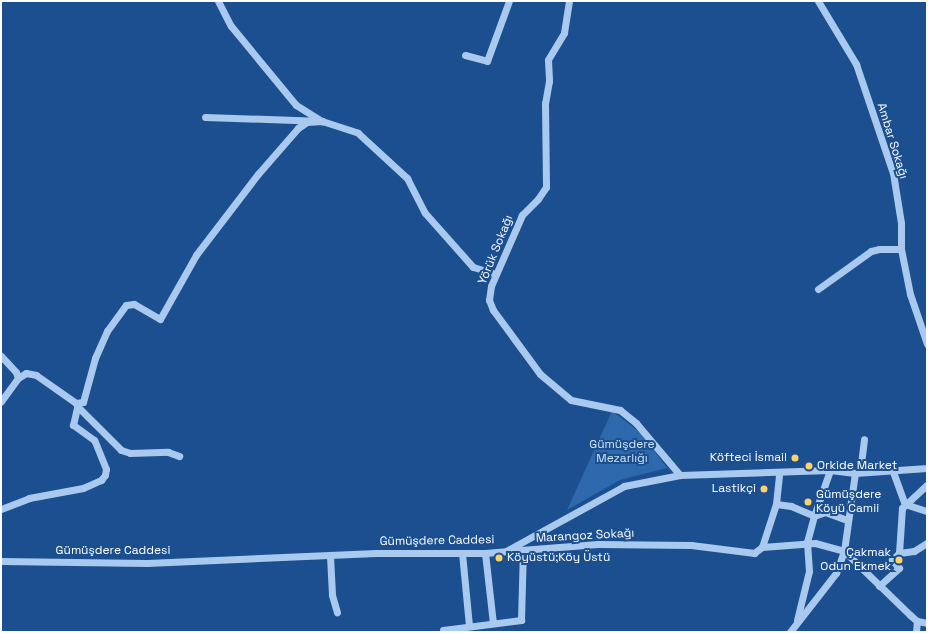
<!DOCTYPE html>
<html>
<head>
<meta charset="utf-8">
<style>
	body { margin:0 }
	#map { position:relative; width:928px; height:633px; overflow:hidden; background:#1b4f8f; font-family:"Space Grotesk",sans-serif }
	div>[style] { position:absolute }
	.green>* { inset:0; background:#2e69ad }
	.minor>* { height:7px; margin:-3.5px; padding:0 3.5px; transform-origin:3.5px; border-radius:3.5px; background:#a9c9ee }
	.dots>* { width:11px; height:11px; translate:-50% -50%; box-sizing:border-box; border:2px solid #1b4f8f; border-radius:50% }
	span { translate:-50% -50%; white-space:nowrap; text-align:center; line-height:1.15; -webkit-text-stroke:4px #1b4f8f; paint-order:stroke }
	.street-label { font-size:12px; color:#fff }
	.park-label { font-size:12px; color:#cfe3fa }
	.poi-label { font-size:12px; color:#fff }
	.right { translate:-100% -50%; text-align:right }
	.left { translate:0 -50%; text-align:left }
	.frame { position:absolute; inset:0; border:2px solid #fff; pointer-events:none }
</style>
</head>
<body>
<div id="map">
	<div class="green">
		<div style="clip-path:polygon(612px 411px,642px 434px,667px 468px,620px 480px,567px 510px)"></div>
	</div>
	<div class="minor">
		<div style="left:218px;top:1px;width:28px;rotate:63deg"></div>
		<div style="left:231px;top:26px;width:102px;rotate:50.6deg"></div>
		<div style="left:296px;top:105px;width:31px;rotate:32deg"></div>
		<div style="left:322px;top:121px;width:38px;rotate:18deg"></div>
		<div style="left:358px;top:133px;width:67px;rotate:42.6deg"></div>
		<div style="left:407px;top:178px;width:39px;rotate:63deg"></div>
		<div style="left:425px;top:213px;width:72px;rotate:48.4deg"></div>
		<div style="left:473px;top:267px;width:24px;rotate:17deg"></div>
		<div style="left:569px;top:1px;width:32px;rotate:99deg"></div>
		<div style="left:564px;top:33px;width:31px;rotate:121deg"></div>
		<div style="left:548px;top:60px;width:21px;rotate:87deg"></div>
		<div style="left:549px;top:81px;width:22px;rotate:100deg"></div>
		<div style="left:545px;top:103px;width:84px;rotate:89.3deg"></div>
		<div style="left:546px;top:187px;width:14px;rotate:124deg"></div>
		<div style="left:538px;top:199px;width:23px;rotate:135deg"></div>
		<div style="left:522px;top:215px;width:77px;rotate:113.6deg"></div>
		<div style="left:491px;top:286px;width:14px;rotate:98deg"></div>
		<div style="left:489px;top:300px;width:11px;rotate:68deg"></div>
		<div style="left:493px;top:310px;width:79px;rotate:53.7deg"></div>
		<div style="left:540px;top:374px;width:40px;rotate:40deg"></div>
		<div style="left:571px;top:400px;width:50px;rotate:11.5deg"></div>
		<div style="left:620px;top:410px;width:21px;rotate:39deg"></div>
		<div style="left:636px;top:423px;width:68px;rotate:49.8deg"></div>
		<div style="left:818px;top:1px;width:74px;rotate:58.9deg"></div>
		<div style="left:856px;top:64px;width:115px;rotate:71.3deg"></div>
		<div style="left:893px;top:173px;width:51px;rotate:80.9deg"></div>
		<div style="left:901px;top:223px;width:26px;rotate:90deg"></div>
		<div style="left:901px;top:249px;width:46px;rotate:78.7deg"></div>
		<div style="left:910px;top:294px;width:53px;rotate:71.2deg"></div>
		<div style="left:465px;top:55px;width:23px;rotate:15deg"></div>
		<div style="left:487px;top:61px;width:64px;rotate:-69.9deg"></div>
		<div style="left:818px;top:289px;width:65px;rotate:-35.6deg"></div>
		<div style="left:871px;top:251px;width:8px;rotate:-14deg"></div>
		<div style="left:879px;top:249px;width:22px"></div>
		<div style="left:1px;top:356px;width:22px;rotate:47deg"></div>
		<div style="left:16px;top:372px;width:6px;rotate:72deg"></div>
		<div style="left:18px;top:378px;width:29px;rotate:126deg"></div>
		<div style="left:18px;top:378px;width:9px;rotate:-32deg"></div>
		<div style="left:26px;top:373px;width:10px;rotate:11deg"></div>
		<div style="left:36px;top:375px;width:49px;rotate:35deg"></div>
		<div style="left:76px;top:403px;width:7px;rotate:-8deg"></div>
		<div style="left:83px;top:402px;width:46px;rotate:-74.7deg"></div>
		<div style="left:95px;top:358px;width:30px;rotate:-66deg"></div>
		<div style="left:107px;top:331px;width:32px;rotate:-54deg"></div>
		<div style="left:126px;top:305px;width:8px;rotate:-7deg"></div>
		<div style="left:134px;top:304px;width:30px;rotate:30deg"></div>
		<div style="left:160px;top:319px;width:73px;rotate:-60.6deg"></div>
		<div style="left:196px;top:255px;width:102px;rotate:-52.6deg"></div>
		<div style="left:258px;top:174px;width:61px;rotate:-49deg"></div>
		<div style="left:298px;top:128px;width:11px;rotate:-34deg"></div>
		<div style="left:307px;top:122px;width:15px;rotate:-4deg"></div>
		<div style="left:322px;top:121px;width:117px;rotate:-178deg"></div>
		<div style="left:77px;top:406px;width:62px;rotate:45deg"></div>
		<div style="left:121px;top:450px;width:9px;rotate:18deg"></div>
		<div style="left:130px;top:453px;width:38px;rotate:-2deg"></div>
		<div style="left:168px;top:452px;width:12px;rotate:20deg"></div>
		<div style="left:892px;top:469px;width:37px;rotate:70deg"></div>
		<div style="left:905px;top:504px;width:23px;rotate:18deg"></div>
		<div style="left:860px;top:472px;width:33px;rotate:-83deg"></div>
		<div style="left:776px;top:504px;width:15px;rotate:8deg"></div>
		<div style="left:791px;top:506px;width:25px;rotate:23deg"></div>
		<div style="left:814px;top:516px;width:49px;rotate:-70.8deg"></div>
		<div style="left:1px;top:509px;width:30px;rotate:-21deg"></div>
		<div style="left:29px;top:498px;width:55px;rotate:-10.5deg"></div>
		<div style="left:83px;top:488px;width:20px;rotate:-24deg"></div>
		<div style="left:101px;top:480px;width:6px;rotate:-51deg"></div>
		<div style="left:105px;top:475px;width:6px;rotate:-81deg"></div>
		<div style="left:106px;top:469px;width:31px;rotate:-112deg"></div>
		<div style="left:94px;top:440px;width:26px;rotate:-144deg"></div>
		<div style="left:73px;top:425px;width:17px;rotate:-77deg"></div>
		<div style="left:762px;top:547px;width:45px;rotate:-72deg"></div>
		<div style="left:776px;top:504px;width:31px;rotate:-84deg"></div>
		<div style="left:508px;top:551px;width:90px;rotate:-4.4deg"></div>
		<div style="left:598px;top:544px;width:93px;rotate:0.6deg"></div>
		<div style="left:691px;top:545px;width:64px;rotate:7.2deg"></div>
		<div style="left:754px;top:553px;width:10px;rotate:-37deg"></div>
		<div style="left:762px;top:547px;width:53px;rotate:-4.3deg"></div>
		<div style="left:815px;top:543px;width:30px;rotate:15deg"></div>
		<div style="left:844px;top:551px;width:92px;rotate:44.1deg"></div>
		<div style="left:910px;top:615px;width:9px;rotate:41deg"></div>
		<div style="left:917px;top:621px;width:10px;rotate:11deg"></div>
		<div style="left:462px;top:553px;width:73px;rotate:84.5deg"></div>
		<div style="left:485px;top:553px;width:70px;rotate:83.5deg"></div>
		<div style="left:899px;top:553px;width:45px;rotate:-86.2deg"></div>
		<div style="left:902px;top:508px;width:34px;rotate:-43deg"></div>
		<div style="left:330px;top:556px;width:39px;rotate:87deg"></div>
		<div style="left:332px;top:595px;width:18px;rotate:74deg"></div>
		<div style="left:1px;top:561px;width:146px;rotate:0.8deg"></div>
		<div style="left:147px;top:563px;width:229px;rotate:-2.5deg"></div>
		<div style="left:376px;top:553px;width:109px"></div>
		<div style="left:485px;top:553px;width:21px;rotate:-5deg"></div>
		<div style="left:506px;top:551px;width:135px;rotate:-28.8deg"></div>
		<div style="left:624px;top:486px;width:57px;rotate:-11.1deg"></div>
		<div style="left:680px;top:475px;width:150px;rotate:-1.9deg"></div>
		<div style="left:830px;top:470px;width:25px;rotate:7deg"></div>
		<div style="left:855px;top:473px;width:72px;rotate:-4deg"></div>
		<div style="left:879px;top:586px;width:27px;rotate:-42deg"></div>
		<div style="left:899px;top:568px;width:11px;rotate:-131deg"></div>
		<div style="left:892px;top:560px;width:10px;rotate:-45deg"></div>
		<div style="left:899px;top:553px;width:15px;rotate:-8deg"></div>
		<div style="left:914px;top:551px;width:15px;rotate:-32deg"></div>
		<div style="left:797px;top:620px;width:50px;rotate:-76.2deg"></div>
		<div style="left:809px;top:571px;width:29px;rotate:-94deg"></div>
		<div style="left:807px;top:542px;width:27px;rotate:-75deg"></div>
		<div style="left:814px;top:516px;width:12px;rotate:-20deg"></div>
		<div style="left:825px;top:512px;width:23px;rotate:20deg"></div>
		<div style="left:443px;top:630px;width:79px;rotate:-7.3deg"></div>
		<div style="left:521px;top:620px;width:70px;rotate:-88.4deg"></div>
		<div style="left:790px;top:632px;width:75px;rotate:-52.1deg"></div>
		<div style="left:836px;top:573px;width:23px;rotate:-70deg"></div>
		<div style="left:844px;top:551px;width:79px;rotate:-82deg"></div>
		<div style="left:916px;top:632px;width:11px;rotate:-85deg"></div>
	</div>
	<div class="dots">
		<div style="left:795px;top:458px;background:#ffd166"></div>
		<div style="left:809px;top:466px;background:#ffd166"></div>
		<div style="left:764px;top:489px;background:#ffd166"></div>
		<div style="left:808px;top:502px;background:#ffd166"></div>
		<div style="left:499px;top:558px;background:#ffd166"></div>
		<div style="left:899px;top:560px;background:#ffd166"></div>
	</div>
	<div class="street-label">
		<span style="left:892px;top:141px;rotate:73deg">Ambar Sokağı</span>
		<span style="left:496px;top:250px;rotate:-68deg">Yörük Sokağı</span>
		<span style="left:585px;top:536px;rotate:-3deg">Marangoz Sokağı</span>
		<span style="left:437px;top:541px;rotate:-1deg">Gümüşdere Caddesi</span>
		<span style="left:113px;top:551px">Gümüşdere Caddesi</span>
	</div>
	<div class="park-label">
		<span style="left:622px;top:452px">Gümüşdere<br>Mezarlığı</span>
	</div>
	<div class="poi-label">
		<span class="right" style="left:787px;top:458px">Köfteci İsmail</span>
		<span class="left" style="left:817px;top:466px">Orkide Market</span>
		<span class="right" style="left:756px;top:489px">Lastikçi</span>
		<span class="left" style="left:816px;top:502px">Gümüşdere<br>Köyü Camii</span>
		<span class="right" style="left:891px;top:560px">Çakmak<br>Odun Ekmek</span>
		<span class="left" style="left:507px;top:558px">Köyüstü;Köy Üstü</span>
	</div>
	<div class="frame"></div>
</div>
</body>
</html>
